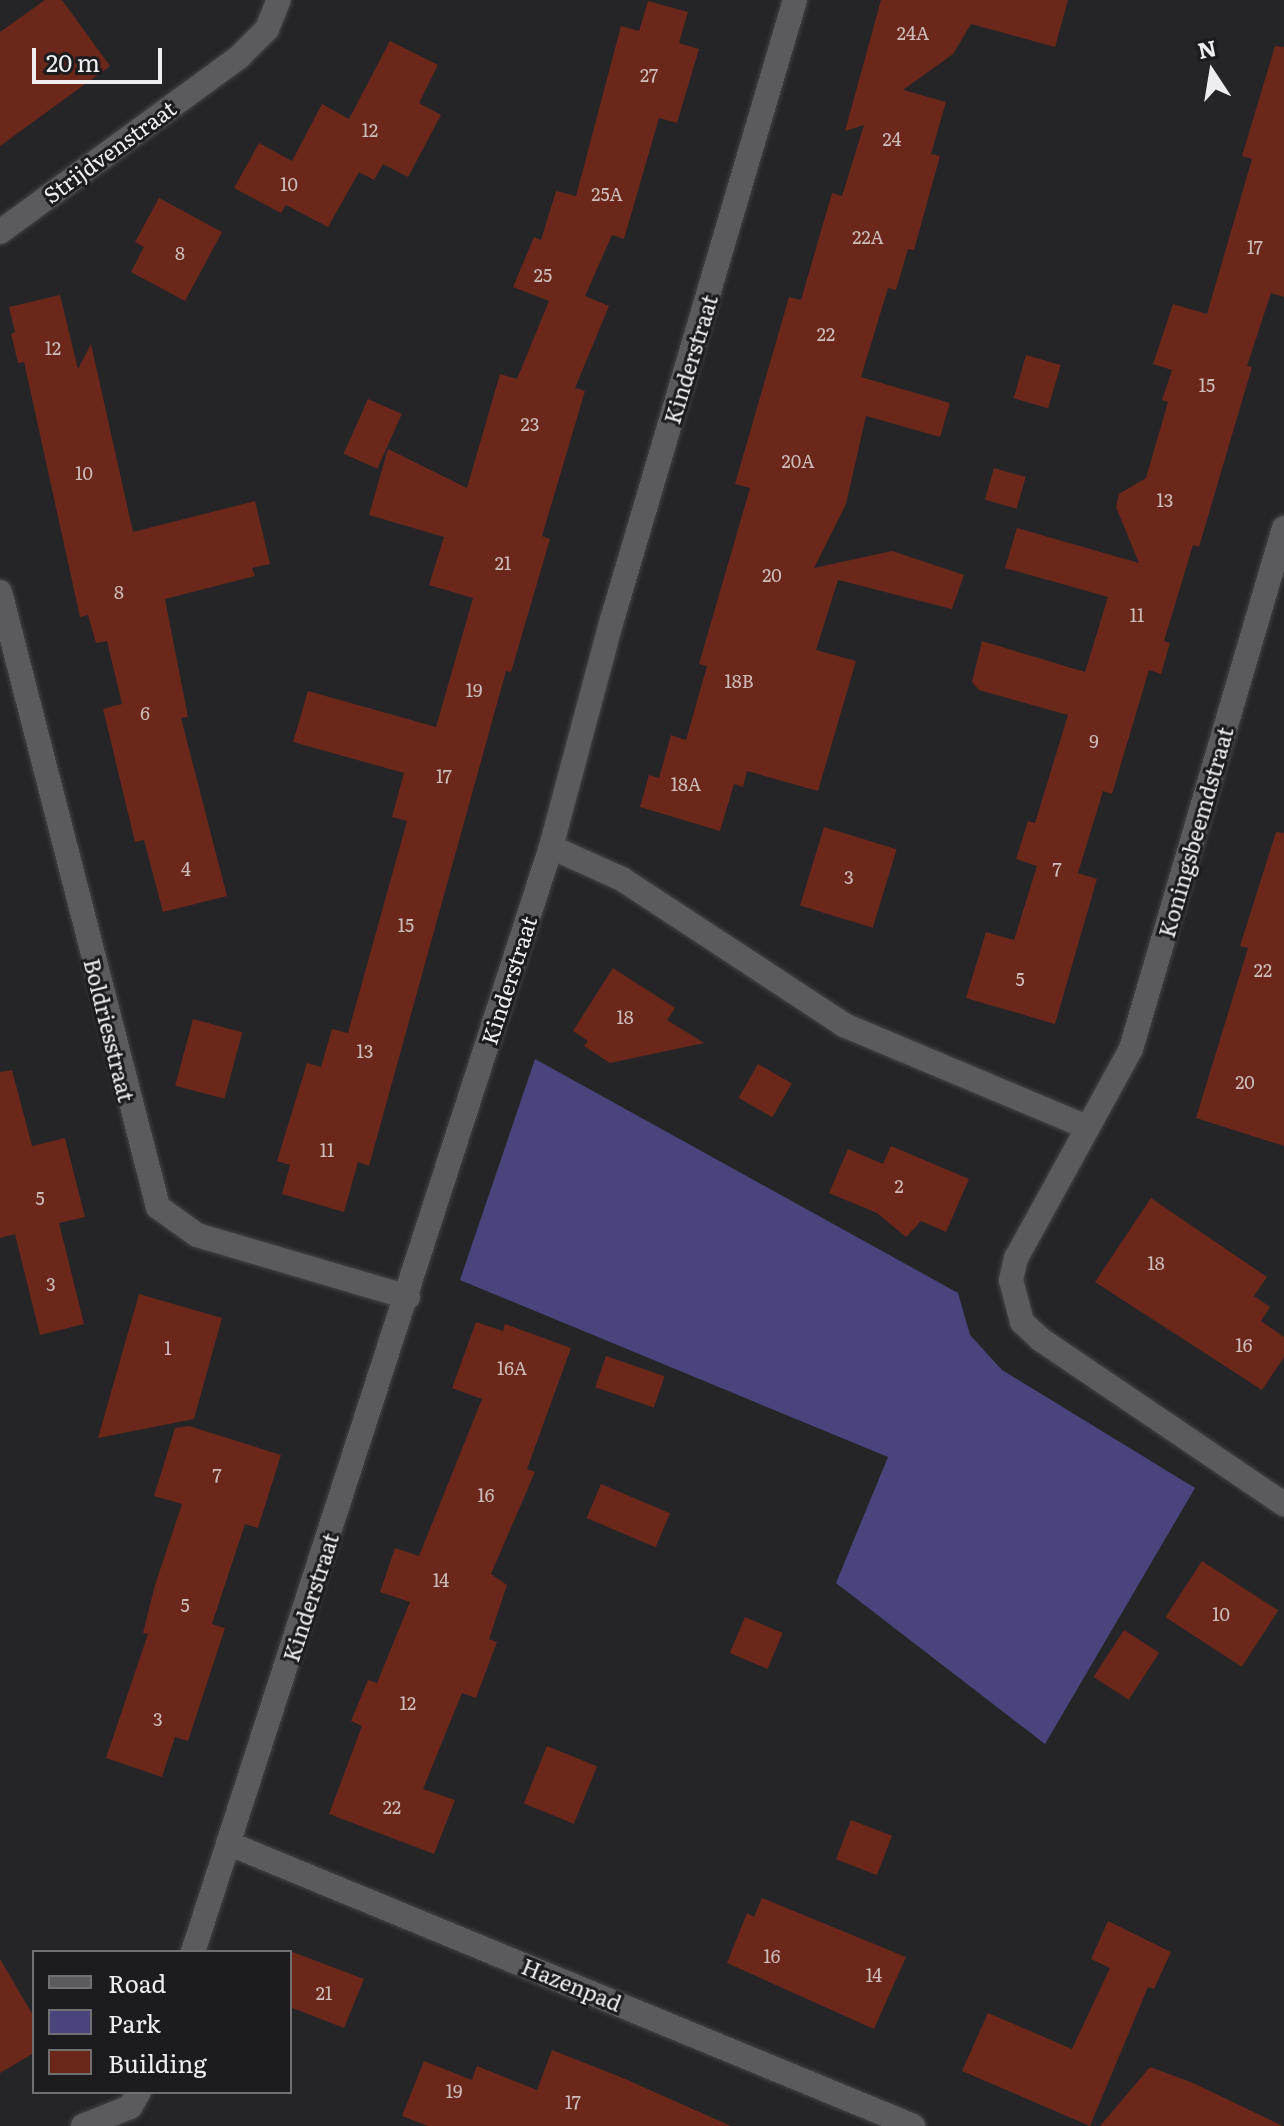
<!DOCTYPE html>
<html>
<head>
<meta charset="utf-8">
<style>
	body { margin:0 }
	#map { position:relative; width:1284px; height:2126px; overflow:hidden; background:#252528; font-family:Literata,serif }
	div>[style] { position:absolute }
	.green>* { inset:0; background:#49447c }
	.building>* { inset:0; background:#6a271a; transform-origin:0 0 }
	.roads { filter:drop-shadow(0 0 2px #444447) drop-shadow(0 0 2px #444447) }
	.minor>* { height:24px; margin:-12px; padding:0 12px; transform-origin:12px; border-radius:12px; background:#5b5b5f }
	span { translate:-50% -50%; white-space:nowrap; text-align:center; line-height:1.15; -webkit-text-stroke:6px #1c1c1f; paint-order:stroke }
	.number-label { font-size:18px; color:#cdbcba }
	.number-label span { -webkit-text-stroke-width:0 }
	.street-label { font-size:22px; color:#eeeef0 }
	.legend { position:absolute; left:32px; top:1950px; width:260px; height:144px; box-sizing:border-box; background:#1c1c1f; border:2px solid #707073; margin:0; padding:10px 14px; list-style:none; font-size:24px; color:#eeeef0 }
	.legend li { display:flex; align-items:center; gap:16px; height:40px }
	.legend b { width:40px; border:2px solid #707073 }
	.north { position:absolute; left:1172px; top:32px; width:80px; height:80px; -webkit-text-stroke:6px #1c1c1f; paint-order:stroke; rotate:348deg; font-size:22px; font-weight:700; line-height:32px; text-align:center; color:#eeeef0 }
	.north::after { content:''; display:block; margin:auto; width:28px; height:36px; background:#eeeef0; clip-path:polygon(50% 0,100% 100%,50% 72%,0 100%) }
	.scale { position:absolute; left:32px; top:48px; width:130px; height:36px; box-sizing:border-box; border:4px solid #eeeef0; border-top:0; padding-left:10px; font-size:24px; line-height:28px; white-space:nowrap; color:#eeeef0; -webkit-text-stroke:6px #1c1c1f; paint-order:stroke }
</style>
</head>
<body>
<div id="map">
	<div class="green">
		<div style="clip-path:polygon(535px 1059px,958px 1293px,970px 1335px,1002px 1370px,1195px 1488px,1045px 1744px,836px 1583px,888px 1457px,460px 1280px)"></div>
	</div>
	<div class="building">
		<div style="clip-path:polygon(45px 0,62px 0,110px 66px,0 146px,0 32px)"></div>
		<div style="clip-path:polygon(881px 0,1068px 0,1055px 47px,971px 24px,953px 54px,903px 90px,946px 102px,931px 154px,940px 156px,914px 250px,908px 249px,896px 290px,888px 288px,861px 377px,950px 403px,940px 437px,866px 416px,846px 504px,814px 568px,892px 551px,964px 575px,952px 609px,838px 580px,816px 650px,856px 661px,818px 791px,747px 771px,743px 787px,734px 784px,720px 831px,640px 807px,649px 775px,659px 778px,671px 735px,686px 740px,707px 666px,699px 664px,750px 488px,735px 484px,789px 297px,801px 300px,832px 193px,842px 196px,864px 125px,845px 131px)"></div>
		<div style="clip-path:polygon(648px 1px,688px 12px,679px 43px,699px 49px,677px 123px,659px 118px,624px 239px,612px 235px,585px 296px,609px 306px,575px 388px,585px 391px,542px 536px,550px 539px,511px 672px,506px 671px,369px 1166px,358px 1162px,344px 1212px,282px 1194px,290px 1165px,277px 1161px,307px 1063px,321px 1067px,332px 1029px,348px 1033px,407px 821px,392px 817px,404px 773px,293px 742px,308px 691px,436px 727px,473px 598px,429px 585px,444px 537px,369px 515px,388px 449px,467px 488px,500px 374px,517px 379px,549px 301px,513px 287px,534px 237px,541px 240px,556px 191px,576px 196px,621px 26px,639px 31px)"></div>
		<div style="clip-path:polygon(390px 41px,438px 65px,419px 103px,441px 115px,408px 177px,383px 164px,374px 180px,359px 172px,328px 227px,286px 205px,281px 213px,234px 188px,259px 143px,292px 161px,322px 104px,349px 119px)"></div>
		<div style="clip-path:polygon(1275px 46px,1284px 47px,1284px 297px,1271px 293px,1247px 366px,1252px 367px,1199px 547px,1193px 545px,1164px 641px,1170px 643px,1161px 674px,1149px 670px,1112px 794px,1103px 791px,1078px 873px,1097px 879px,1055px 1024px,966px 998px,986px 932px,1014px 940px,1037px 866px,1016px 859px,1028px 821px,1035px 823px,1068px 715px,979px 690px,972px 682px,982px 641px,1085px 672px,1108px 597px,1005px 568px,1017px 528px,1139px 563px,1116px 507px,1119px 494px,1146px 478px,1168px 402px,1162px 400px,1172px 370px,1153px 364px,1173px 304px,1207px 314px,1252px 159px,1242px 156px)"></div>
		<div style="clip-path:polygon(159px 198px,222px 232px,185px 301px,131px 272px,144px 247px,135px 242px)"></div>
		<div style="clip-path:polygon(60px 295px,78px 369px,91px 344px,133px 532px,255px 501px,270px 564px,252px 568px,255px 576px,165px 599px,188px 717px,181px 718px,227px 896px,163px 912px,144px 840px,135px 842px,103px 709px,122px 704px,107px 641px,96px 643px,88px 615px,80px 617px,24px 362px,18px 363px,11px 334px,15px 332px,9px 307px)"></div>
		<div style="left:1026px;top:355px;width:36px;height:45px;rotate:16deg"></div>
		<div style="left:368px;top:399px;width:37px;height:60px;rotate:24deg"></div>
		<div style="left:994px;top:468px;width:33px;height:33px;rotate:16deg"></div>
		<div style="left:824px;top:827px;width:76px;height:82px;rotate:17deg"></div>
		<div style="clip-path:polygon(1276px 832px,1284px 833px,1284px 1146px,1196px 1118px,1248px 948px,1240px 946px)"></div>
		<div style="clip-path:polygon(613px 968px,675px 1008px,667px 1020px,704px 1043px,610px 1063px,584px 1046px,588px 1041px,573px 1031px)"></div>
		<div style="left:193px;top:1019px;width:51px;height:69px;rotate:15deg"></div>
		<div style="left:758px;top:1064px;width:39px;height:39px;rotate:30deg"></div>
		<div style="clip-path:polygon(12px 1070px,32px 1146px,65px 1138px,85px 1217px,59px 1223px,84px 1324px,40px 1335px,15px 1234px,0 1238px,0 1072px)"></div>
		<div style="clip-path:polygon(891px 1146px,969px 1179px,946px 1232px,921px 1221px,906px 1237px,877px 1213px,829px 1193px,848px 1149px,883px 1164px)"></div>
		<div style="clip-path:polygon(1151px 1198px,1267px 1277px,1254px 1296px,1270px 1307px,1261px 1321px,1284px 1337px,1284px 1357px,1262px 1390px,1095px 1282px)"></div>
		<div style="clip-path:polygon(139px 1294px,222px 1318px,194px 1419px,98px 1438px)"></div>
		<div style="clip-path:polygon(476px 1322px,503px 1331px,505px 1324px,571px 1348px,527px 1469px,535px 1472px,491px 1574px,507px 1585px,489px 1639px,497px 1642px,476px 1698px,462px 1693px,423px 1789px,455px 1800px,434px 1854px,329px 1814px,362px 1726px,351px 1721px,368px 1680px,377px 1683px,410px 1602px,380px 1592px,395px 1548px,419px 1556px,482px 1399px,452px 1388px)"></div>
		<div style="left:606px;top:1356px;width:62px;height:33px;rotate:19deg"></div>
		<div style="clip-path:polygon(189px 1426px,281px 1455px,258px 1528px,245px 1524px,212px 1624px,225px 1628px,188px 1741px,175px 1737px,162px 1777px,106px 1758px,148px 1634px,143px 1633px,155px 1585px,182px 1504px,154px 1496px,175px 1428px)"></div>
		<div style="left:601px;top:1484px;width:75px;height:37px;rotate:23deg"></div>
		<div style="left:1202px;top:1561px;width:91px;height:67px;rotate:33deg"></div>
		<div style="left:745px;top:1617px;width:41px;height:39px;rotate:23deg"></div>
		<div style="left:1124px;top:1630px;width:42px;height:56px;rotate:33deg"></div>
		<div style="left:547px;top:1746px;width:54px;height:62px;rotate:22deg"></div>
		<div style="left:851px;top:1820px;width:44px;height:42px;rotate:21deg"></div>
		<div style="clip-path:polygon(762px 1898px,906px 1957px,874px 2029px,727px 1963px,747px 1913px,754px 1917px)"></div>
		<div style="clip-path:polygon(1108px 1921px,1171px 1952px,1154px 1989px,1148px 1987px,1090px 2126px,962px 2071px,988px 2013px,1072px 2049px,1110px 1968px,1091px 1959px)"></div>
		<div style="clip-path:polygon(290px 1951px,364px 1979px,344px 2028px,290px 2007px)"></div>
		<div style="clip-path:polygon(0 1959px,34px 2017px,34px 2053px,0 2073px)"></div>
		<div style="clip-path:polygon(552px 2050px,623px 2078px,731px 2126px,428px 2126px,402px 2116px,424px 2061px,472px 2080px,477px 2066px,537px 2090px)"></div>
		<div style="clip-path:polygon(1150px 2067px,1193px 2083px,1283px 2126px,1100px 2126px)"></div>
	</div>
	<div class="roads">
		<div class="minor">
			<div style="left:0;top:232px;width:296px;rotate:-36.2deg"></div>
			<div style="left:239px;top:57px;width:40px;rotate:-45deg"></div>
			<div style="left:267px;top:29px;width:31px;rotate:-68deg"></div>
			<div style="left:1284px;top:528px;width:543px;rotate:106.37deg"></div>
			<div style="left:1131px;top:1049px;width:239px;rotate:118.8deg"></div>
			<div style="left:1016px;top:1258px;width:23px;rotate:103deg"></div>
			<div style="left:1011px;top:1280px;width:43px;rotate:75.3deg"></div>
			<div style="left:1022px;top:1322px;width:25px;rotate:43deg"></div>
			<div style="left:1040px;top:1339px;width:295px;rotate:34.1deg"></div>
			<div style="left:0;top:592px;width:635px;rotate:75.59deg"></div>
			<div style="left:158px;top:1207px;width:48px;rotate:35.7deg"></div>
			<div style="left:197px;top:1235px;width:220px;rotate:16.4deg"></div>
			<div style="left:551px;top:847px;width:78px;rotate:24.3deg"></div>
			<div style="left:622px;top:879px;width:266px;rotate:33.3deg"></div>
			<div style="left:844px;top:1025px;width:264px;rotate:22.8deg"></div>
			<div style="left:230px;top:1844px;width:739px;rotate:22.43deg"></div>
			<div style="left:193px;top:1952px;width:1162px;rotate:-72.05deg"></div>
			<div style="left:551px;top:847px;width:235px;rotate:-75deg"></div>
			<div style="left:612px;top:620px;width:646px;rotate:-73.56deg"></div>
			<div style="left:83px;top:2126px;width:51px;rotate:-22deg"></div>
			<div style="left:130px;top:2107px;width:17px;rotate:-59deg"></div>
		</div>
	</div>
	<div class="number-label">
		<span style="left:913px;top:33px">24A</span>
		<span style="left:649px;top:75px">27</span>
		<span style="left:370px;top:130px">12</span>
		<span style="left:892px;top:139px">24</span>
		<span style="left:289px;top:184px">10</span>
		<span style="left:607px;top:194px">25A</span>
		<span style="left:868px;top:237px">22A</span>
		<span style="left:1255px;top:247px">17</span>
		<span style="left:180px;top:253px">8</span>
		<span style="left:543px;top:275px">25</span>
		<span style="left:826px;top:334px">22</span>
		<span style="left:53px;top:348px">12</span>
		<span style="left:1207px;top:385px">15</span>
		<span style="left:530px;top:424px">23</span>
		<span style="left:798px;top:461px">20A</span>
		<span style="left:84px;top:473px">10</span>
		<span style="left:1165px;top:500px">13</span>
		<span style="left:503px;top:563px">21</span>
		<span style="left:772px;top:575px">20</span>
		<span style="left:119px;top:592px">8</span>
		<span style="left:1137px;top:615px">11</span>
		<span style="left:739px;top:681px">18B</span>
		<span style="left:474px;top:690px">19</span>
		<span style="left:145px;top:713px">6</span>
		<span style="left:1094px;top:741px">9</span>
		<span style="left:444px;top:776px">17</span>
		<span style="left:686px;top:784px">18A</span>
		<span style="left:186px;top:869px">4</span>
		<span style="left:1057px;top:869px">7</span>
		<span style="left:849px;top:877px">3</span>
		<span style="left:406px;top:925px">15</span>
		<span style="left:1263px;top:970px">22</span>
		<span style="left:1020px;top:979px">5</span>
		<span style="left:625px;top:1017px">18</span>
		<span style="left:365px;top:1051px">13</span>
		<span style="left:1245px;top:1082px">20</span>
		<span style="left:327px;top:1150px">11</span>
		<span style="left:899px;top:1186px">2</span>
		<span style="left:40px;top:1198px">5</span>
		<span style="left:1156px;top:1263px">18</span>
		<span style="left:51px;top:1284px">3</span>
		<span style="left:1244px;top:1345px">16</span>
		<span style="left:168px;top:1348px">1</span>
		<span style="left:512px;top:1368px">16A</span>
		<span style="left:217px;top:1475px">7</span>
		<span style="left:486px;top:1495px">16</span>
		<span style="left:441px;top:1580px">14</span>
		<span style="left:185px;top:1605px">5</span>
		<span style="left:1221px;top:1614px">10</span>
		<span style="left:408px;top:1703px">12</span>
		<span style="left:158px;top:1719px">3</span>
		<span style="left:392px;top:1807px">22</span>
		<span style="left:772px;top:1956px">16</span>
		<span style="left:874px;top:1975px">14</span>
		<span style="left:324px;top:1993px">21</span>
		<span style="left:454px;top:2091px">19</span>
		<span style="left:573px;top:2102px">17</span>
	</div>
	<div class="street-label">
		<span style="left:109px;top:151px;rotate:-36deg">Strijdvenstraat</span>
		<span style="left:690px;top:359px;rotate:-73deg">Kinderstraat</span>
		<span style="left:1195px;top:832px;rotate:-74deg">Koningsbeemdstraat</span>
		<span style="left:508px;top:980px;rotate:-72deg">Kinderstraat</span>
		<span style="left:110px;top:1030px;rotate:76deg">Boldriesstraat</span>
		<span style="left:310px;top:1597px;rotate:-72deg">Kinderstraat</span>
		<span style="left:572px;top:1984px;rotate:22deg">Hazenpad</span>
	</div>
	<ul class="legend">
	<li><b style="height:10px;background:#5b5b5f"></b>Road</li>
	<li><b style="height:22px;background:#49447c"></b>Park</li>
	<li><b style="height:22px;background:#6a271a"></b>Building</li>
	</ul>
	<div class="north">N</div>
	<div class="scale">20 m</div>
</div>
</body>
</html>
